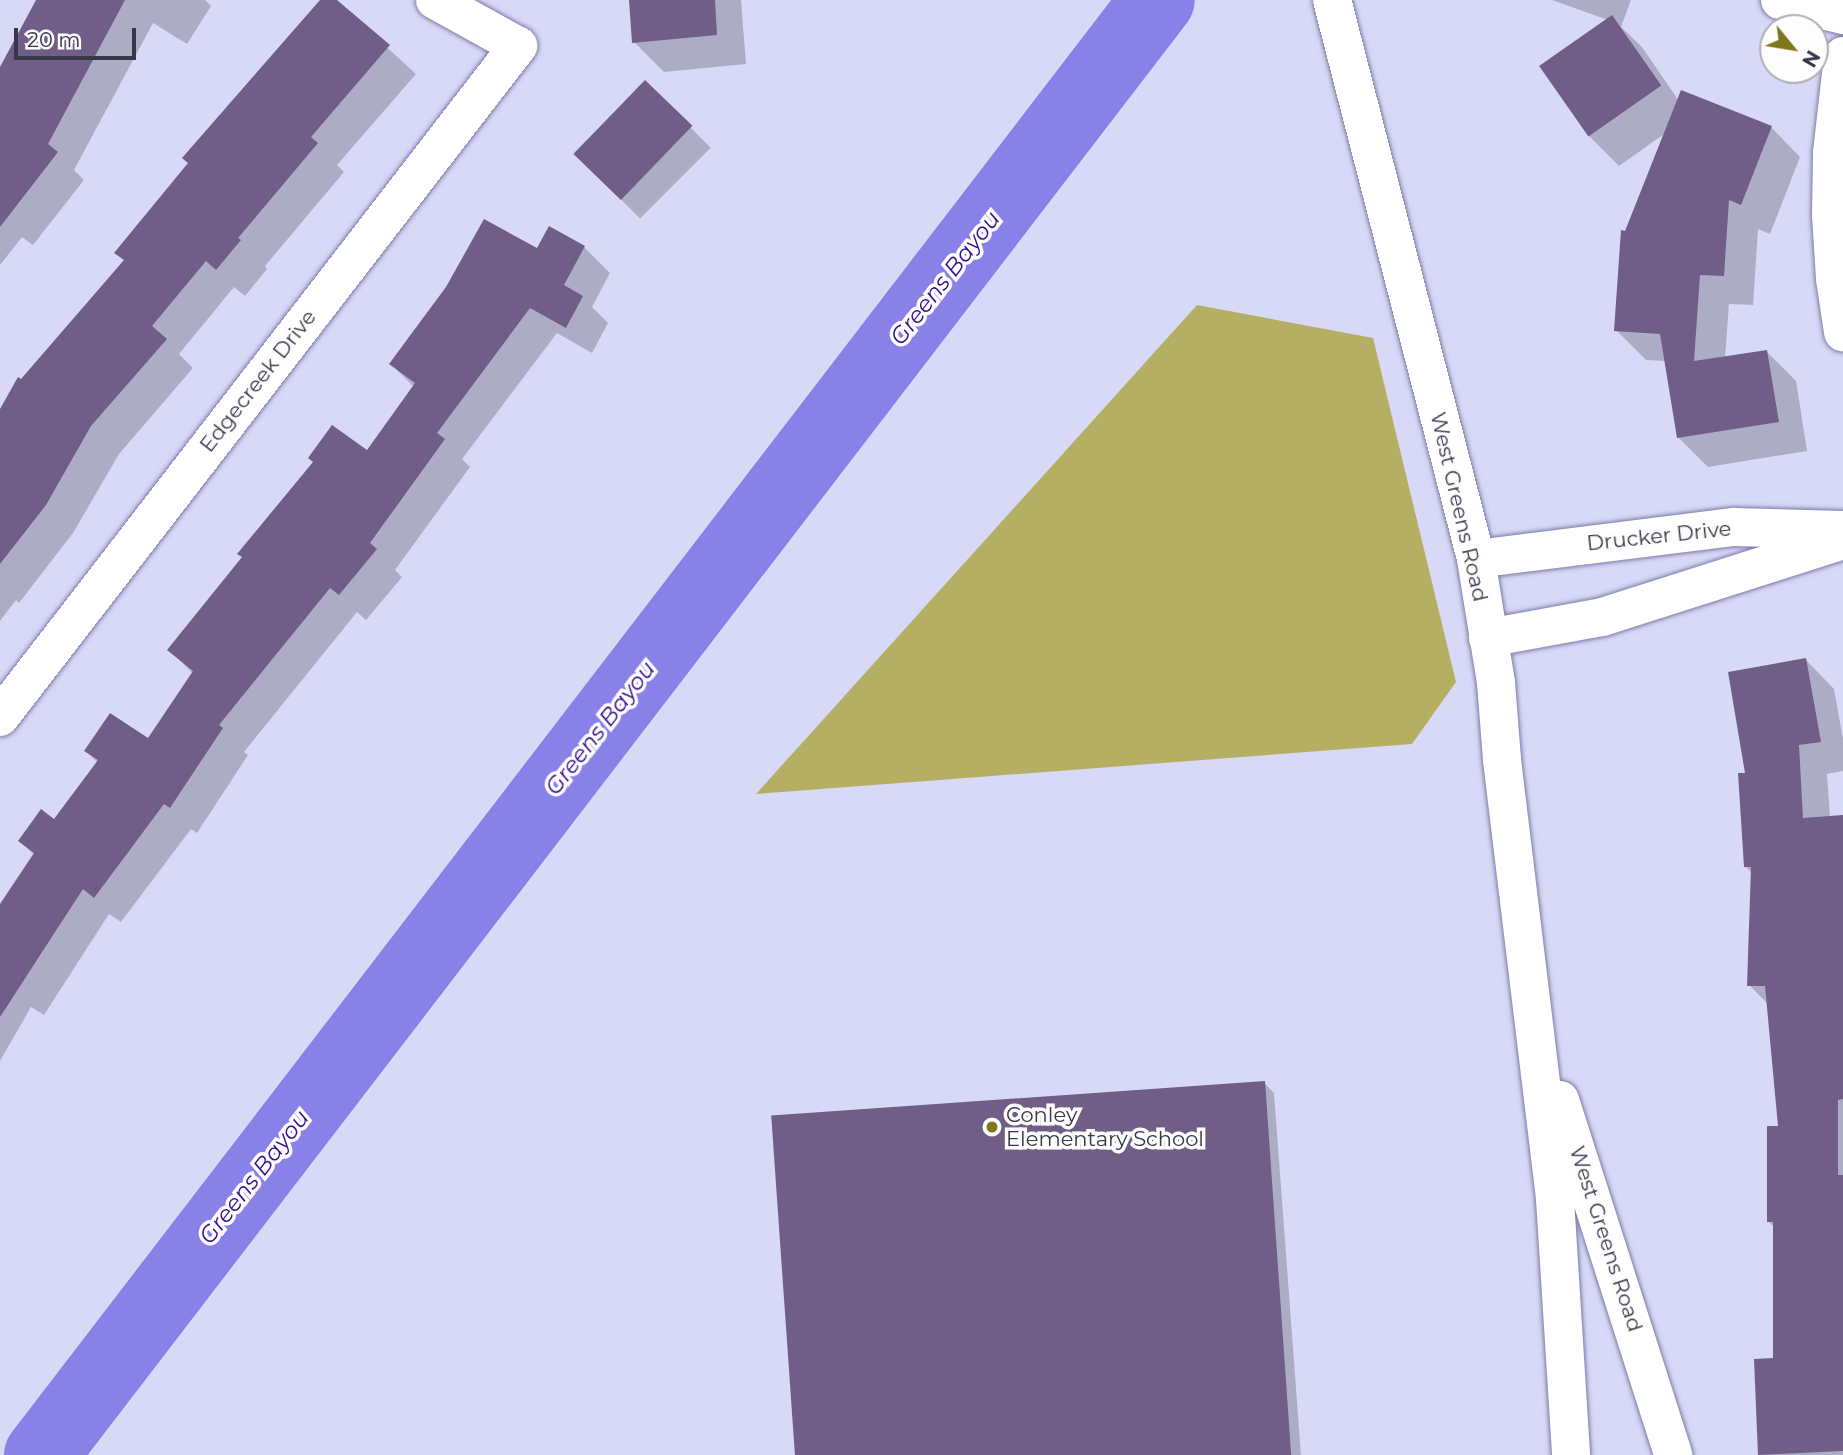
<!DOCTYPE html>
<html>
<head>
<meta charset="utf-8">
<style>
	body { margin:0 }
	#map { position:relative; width:1843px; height:1455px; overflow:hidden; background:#d8d9f7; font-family:Montserrat,sans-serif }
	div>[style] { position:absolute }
	.green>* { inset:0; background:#b5af63 }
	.shadow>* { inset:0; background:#0003; transform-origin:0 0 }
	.river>* { height:74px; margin:-37px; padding:0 37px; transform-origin:37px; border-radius:37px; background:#8781e8 }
	.building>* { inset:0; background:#705e88; transform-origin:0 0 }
	.roads { filter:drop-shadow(0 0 2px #7c7ca9) drop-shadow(0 0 2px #7c7ca9) }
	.minor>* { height:38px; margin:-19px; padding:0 19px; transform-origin:19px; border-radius:19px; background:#fff }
	.major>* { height:38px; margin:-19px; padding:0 19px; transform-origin:19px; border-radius:19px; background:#fff }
	.dots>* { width:19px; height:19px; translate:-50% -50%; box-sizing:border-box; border:4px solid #fdfdfd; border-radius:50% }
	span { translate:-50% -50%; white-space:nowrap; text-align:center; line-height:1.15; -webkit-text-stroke:7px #fdfdfd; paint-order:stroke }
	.street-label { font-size:21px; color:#37374a }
	.poi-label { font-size:21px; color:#37374a }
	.left { translate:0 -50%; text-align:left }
	.water-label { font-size:23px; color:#350f8d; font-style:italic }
	.north { position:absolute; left:1759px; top:14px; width:70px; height:70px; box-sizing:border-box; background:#fdfdfd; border:2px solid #aeaeb5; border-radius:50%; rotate:120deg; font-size:19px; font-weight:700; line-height:28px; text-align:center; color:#37374a }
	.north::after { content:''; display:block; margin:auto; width:24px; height:32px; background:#7f771b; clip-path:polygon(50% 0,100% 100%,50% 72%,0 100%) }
	.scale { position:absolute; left:14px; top:28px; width:122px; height:32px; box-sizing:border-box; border:4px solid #37374a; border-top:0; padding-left:9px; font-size:21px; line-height:24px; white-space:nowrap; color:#37374a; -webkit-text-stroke:5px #fdfdfd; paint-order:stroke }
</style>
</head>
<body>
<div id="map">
	<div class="green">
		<div style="clip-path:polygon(1197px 305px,1373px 338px,1456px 682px,1412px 744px,756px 794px)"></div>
	</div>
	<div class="shadow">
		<div style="clip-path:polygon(40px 0,205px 0,211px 6px,187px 44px,153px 23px,74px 170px,84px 180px,33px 245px,22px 237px,0 265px,0 71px)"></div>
		<div style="clip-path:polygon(323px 0,335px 0,416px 74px,337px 165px,344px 172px,265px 266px,267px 269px,245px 296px,234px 287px,179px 354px,193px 368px,119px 454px,73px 533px,19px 603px,16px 600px,0 621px,0 413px,22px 381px,125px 261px)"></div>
		<div style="clip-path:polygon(631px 0,741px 0,746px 64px,664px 72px,634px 42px)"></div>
		<div style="clip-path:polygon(1552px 0,1631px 0,1621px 27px,1642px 47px,1679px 101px,1771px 127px,1800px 157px,1770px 234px,1758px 229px,1753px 305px,1729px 304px,1725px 358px,1767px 352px,1796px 381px,1807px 451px,1708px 467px,1678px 437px,1666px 361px,1646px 360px,1616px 330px,1627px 233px,1667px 132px,1619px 166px,1589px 136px,1542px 67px,1608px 20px)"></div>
		<div style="left:645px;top:82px;width:93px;height:100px;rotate:45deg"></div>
		<div style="clip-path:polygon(584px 247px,610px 273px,592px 307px,608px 323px,592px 353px,557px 333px,462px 459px,470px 467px,395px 570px,402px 577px,366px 620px,357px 612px,244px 752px,248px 755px,197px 833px,191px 829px,121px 922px,109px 914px,44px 1015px,31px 1007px,0 1061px,0 908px,34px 855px,20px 841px,54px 821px,98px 763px,86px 751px,148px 741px,193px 674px,170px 650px,367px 452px,414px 387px,391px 364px,538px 250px)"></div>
		<div style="clip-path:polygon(1806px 660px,1834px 689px,1843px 739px,1843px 771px,1827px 774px,1830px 818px,1843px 817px,1843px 1455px,1761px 1455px,1774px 1360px,1774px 1227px,1768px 1221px,1780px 1127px,1769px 1005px,1749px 985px,1752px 873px,1746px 867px,1747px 774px)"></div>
		<div style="clip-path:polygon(1264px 1083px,1274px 1093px,1301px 1455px,799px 1455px)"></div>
	</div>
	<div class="river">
		<div style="left:41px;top:1455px;width:1834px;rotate:-52.49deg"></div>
	</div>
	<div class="building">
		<div style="clip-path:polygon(36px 0,125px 0,48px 144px,58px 152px,0 227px,0 67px)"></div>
		<div style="clip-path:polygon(320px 0,337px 0,390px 45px,311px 137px,318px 143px,238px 238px,241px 240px,216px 270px,206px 261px,152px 326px,167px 339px,91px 426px,46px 505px,0 564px,0 409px,18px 377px,21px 379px,124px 260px,114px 253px,188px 163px,182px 158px)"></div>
		<div style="clip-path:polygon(629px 0,715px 0,717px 35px,632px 43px)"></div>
		<div style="left:1612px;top:15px;width:86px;height:89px;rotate:55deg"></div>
		<div style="left:645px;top:80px;width:66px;height:103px;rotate:44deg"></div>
		<div style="clip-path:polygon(1681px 90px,1772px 126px,1741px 205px,1729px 200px,1724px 276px,1700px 275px,1694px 361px,1767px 350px,1779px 422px,1677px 438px,1660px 334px,1614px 331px,1621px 230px,1625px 231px)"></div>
		<div style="clip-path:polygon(484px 219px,537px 248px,549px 226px,585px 246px,564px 285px,583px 296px,566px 328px,530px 308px,437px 433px,445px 439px,370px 543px,377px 549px,339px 595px,330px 588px,219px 725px,223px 728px,170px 808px,164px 804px,94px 898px,83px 889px,0 1017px,0 904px,34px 853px,18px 841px,41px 809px,54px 819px,98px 760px,84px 751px,110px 713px,148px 738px,193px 671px,167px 650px,242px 557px,237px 554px,313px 462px,308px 458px,332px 425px,367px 450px,415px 383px,389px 364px,446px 287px)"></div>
		<div style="clip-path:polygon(1806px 658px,1821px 742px,1799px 745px,1803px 818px,1843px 815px,1843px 1099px,1838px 1100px,1838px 1175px,1843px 1175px,1843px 1451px,1758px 1455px,1754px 1359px,1773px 1358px,1773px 1222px,1767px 1222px,1767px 1126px,1778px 1126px,1765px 986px,1747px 986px,1751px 867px,1744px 867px,1738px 773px,1745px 773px,1728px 672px)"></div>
		<div style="left:1265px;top:1081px;width:375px;height:495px;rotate:86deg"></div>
	</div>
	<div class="roads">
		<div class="minor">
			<div style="left:1780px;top:0;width:65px;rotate:13.4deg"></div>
			<div style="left:1843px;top:56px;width:98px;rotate:96.5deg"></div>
			<div style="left:1832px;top:153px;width:62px;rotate:90.9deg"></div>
			<div style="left:1831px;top:215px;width:64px;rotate:86.4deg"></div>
			<div style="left:1835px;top:279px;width:54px;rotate:81.4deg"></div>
			<div style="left:1476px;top:559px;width:260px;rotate:-7.1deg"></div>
			<div style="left:1734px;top:527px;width:109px;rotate:1.6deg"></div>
			<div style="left:1488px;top:638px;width:116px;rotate:-10.4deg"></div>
			<div style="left:1602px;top:617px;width:253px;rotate:-17.7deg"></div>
			<div style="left:0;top:717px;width:848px;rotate:-52.33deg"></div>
			<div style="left:518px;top:46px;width:95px;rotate:-151deg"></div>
		</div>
		<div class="major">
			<div style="left:1332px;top:0;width:577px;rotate:75.55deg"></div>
			<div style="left:1476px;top:559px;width:126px;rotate:80.8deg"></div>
			<div style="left:1496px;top:683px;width:77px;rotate:85.5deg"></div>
			<div style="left:1502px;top:760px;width:442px;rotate:83.1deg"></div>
			<div style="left:1555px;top:1199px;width:256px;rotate:86.4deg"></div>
			<div style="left:1560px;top:1100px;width:373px;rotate:72.3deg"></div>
		</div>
	</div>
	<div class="dots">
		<div style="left:992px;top:1127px;background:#7f771b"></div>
	</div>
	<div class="street-label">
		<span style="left:258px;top:381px;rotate:-52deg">Edgecreek Drive</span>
		<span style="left:1459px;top:507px;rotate:77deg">West Greens Road</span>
		<span style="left:1659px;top:536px;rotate:-6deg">Drucker Drive</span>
		<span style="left:1606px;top:1239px;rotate:72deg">West Greens Road</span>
	</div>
	<div class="poi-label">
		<span class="left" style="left:1006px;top:1127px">Conley<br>Elementary School</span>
	</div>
	<div class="water-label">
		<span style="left:945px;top:278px;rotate:-52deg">Greens Bayou</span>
		<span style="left:600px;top:728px;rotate:-52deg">Greens Bayou</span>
		<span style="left:254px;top:1177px;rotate:-52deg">Greens Bayou</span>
	</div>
	<div class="north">N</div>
	<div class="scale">20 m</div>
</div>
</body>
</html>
